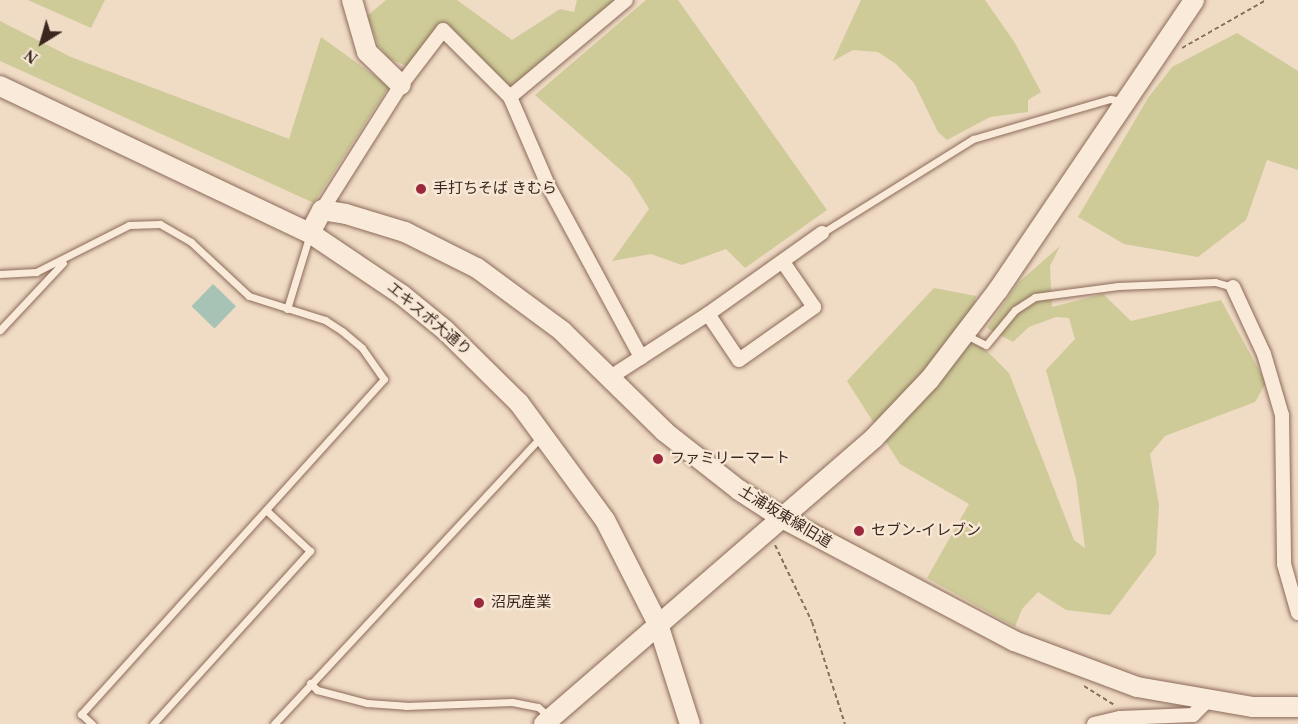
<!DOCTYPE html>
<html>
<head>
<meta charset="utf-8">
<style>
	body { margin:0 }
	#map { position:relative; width:1298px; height:724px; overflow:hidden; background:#f0dbc5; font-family:"Times New Roman","Noto Sans JP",serif }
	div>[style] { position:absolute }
	.green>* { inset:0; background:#cecb98 }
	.water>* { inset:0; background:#a7c3b5; transform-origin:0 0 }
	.path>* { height:2px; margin-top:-1px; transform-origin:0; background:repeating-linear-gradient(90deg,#8b6b5a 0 4.5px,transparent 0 7.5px) }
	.roads { filter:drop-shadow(0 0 2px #8b6b5a) drop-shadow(0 0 2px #8b6b5a) }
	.lane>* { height:7px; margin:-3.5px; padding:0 3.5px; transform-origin:3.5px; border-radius:3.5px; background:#faead9 }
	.street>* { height:14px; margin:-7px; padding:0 7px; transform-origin:7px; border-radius:7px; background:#faead9 }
	.secondary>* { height:20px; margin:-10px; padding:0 10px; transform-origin:10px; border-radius:10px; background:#faead9 }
	.dots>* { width:16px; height:16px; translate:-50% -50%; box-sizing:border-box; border:3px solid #f7e7d5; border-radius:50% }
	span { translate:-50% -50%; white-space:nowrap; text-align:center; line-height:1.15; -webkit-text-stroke:4.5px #f7e7d5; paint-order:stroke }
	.poi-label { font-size:15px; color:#3b271f }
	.left { translate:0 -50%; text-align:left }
	.street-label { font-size:15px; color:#3b271f }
	.north { position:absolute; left:12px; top:12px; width:60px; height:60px; -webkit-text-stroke:4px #f7e7d5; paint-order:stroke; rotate:217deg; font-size:16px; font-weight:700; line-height:24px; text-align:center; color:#3b271f }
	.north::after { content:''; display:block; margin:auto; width:21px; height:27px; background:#3b271f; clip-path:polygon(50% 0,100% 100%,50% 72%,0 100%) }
</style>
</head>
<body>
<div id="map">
	<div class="green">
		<div style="clip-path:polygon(28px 0,105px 0,91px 28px)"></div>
		<div style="clip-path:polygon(386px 0,457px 0,512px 40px,560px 9px,574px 12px,577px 0,620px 0,515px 88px,508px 88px,442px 23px,409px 67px,390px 59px,378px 45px,367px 16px)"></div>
		<div style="clip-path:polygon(646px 0,678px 0,827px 210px,745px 268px,726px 249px,682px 265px,651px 254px,612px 261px,649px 209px,630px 178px,535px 95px)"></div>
		<div style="clip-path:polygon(861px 0,985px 0,1015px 43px,1041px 92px,1028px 100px,1028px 112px,990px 117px,947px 140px,938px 132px,914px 83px,896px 64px,878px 52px,853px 50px,833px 61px)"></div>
		<div style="clip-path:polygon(0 21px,71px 57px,289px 139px,321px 37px,389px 86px,314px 203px,0 61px)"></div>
		<div style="clip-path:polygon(1237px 33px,1298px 71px,1298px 170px,1267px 160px,1246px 220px,1198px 257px,1124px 244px,1078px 217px,1148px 98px,1172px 67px)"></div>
		<div style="clip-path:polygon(1060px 246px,1050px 266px,1052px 307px,1103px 294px,1131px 321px,1221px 300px,1266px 383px,1255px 402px,1165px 436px,1150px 454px,1159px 505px,1156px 554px,1110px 615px,1066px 610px,1038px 592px,1022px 609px,1015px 627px,927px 578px,969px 504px,900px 464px,847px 381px,934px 288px,976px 296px,973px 308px,955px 333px,987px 351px,1009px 373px,1074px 540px,1085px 548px,1076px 479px,1046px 370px,1075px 339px,1069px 318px,1056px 317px,1029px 327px,1013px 342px,987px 328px,1018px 283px)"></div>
	</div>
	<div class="water">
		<div style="left:213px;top:284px;width:32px;height:31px;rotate:44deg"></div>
	</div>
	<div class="path">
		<div style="left:1182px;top:48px;width:97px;rotate:-29.7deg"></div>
		<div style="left:775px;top:545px;width:85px;rotate:64.3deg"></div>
		<div style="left:812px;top:622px;width:107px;rotate:72.1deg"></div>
		<div style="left:1084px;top:686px;width:36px;rotate:32deg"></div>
	</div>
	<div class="roads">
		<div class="lane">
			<div style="left:822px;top:233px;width:178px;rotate:-31.9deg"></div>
			<div style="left:973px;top:139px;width:143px;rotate:-16.3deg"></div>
			<div style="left:1110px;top:99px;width:13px;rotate:9deg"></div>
			<div style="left:0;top:274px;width:36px;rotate:-3deg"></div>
			<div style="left:36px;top:272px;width:104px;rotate:-26.8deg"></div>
			<div style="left:129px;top:225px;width:31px;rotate:-2deg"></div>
			<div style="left:160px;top:224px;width:36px;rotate:30deg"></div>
			<div style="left:191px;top:242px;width:79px;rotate:43deg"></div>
			<div style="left:249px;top:296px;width:80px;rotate:17.5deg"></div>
			<div style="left:325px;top:320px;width:20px;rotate:33deg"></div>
			<div style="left:342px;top:331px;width:26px;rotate:40deg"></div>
			<div style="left:362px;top:348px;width:38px;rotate:55deg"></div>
			<div style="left:384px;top:379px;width:452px;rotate:132.1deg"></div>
			<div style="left:81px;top:714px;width:15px;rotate:42deg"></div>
			<div style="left:287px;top:309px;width:78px;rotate:-73deg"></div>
			<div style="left:0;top:330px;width:92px;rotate:-46.8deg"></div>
			<div style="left:966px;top:335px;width:22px;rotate:27deg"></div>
			<div style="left:986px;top:345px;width:45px;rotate:-50.4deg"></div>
			<div style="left:1015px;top:310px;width:24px;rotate:-33deg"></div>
			<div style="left:1035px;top:297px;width:84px;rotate:-7.5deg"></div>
			<div style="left:1118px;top:286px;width:97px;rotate:-2.4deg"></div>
			<div style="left:1215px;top:282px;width:19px;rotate:16deg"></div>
			<div style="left:310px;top:683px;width:10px;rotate:45deg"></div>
			<div style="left:317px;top:690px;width:52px;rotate:14.6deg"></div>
			<div style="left:367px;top:703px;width:39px;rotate:4deg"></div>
			<div style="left:406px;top:706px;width:106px;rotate:-2.2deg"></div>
			<div style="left:512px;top:702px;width:26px;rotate:11deg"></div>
			<div style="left:538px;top:707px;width:13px;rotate:42deg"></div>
			<div style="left:153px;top:724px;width:234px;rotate:-47.8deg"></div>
			<div style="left:310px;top:551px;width:60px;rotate:-137deg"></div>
			<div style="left:274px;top:724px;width:393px;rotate:-47.1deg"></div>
		</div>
		<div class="street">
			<div style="left:510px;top:97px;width:151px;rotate:-39.9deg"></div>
			<div style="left:322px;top:210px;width:148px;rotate:-57.7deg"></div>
			<div style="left:401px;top:85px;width:69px;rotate:-52.6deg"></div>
			<div style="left:443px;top:30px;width:95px;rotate:45deg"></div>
			<div style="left:510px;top:97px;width:96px;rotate:66.6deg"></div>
			<div style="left:548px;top:185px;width:196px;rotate:61.6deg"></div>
			<div style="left:1233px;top:287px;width:74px;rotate:65.2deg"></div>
			<div style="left:1264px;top:354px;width:64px;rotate:73.6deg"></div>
			<div style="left:1282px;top:415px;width:149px;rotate:89.2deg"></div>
			<div style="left:1284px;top:564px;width:51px;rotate:74.1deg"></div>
			<div style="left:708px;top:314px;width:55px;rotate:56deg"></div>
			<div style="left:739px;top:360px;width:92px;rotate:-35.2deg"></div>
			<div style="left:814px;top:307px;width:55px;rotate:-124.6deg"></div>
			<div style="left:609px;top:378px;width:118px;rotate:-32.9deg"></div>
			<div style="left:708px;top:314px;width:140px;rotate:-35.4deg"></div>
			<div style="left:1094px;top:724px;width:27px;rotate:-13deg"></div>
			<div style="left:1120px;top:718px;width:73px;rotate:-2.4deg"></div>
			<div style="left:1193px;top:715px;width:20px;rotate:-45deg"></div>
		</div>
		<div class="secondary">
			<div style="left:352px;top:0;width:54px;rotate:73.9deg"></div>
			<div style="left:367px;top:52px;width:47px;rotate:44.1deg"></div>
			<div style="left:0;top:86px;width:343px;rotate:25.4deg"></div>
			<div style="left:310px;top:233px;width:111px;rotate:34deg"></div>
			<div style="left:402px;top:295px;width:55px;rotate:39.1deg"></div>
			<div style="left:445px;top:330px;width:104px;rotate:44.6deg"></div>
			<div style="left:519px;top:403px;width:145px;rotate:53.7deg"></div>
			<div style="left:605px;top:520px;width:117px;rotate:63deg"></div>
			<div style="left:658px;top:624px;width:105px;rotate:72.3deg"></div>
			<div style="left:310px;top:233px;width:26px;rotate:-62deg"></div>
			<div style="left:322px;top:210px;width:24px;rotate:9deg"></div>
			<div style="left:346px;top:214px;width:62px;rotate:17deg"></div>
			<div style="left:405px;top:232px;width:80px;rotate:26.6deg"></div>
			<div style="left:477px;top:268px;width:106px;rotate:36.5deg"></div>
			<div style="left:562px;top:331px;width:144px;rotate:44.4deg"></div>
			<div style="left:665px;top:432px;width:94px;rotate:38.1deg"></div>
			<div style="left:739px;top:490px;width:51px;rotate:33.1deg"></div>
			<div style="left:782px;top:518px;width:263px;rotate:27.9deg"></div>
			<div style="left:1014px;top:641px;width:131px;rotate:20.5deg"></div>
			<div style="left:1137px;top:687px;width:118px;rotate:9.8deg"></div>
			<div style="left:1253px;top:707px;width:45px"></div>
			<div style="left:544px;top:724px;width:437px;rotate:-40.9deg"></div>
			<div style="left:874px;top:438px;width:81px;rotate:-46.5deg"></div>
			<div style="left:930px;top:379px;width:112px;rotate:-52.6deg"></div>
			<div style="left:998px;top:290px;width:350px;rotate:-55.9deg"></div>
		</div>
	</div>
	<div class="dots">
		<div style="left:421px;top:189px;background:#9c283e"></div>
		<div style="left:658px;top:459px;background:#9c283e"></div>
		<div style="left:859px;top:531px;background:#9c283e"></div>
		<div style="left:479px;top:603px;background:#9c283e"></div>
	</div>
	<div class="poi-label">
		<span class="left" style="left:433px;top:189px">手打ちそば きむら</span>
		<span class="left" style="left:670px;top:459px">ファミリーマート</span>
		<span class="left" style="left:871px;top:531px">セブン-イレブン</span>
		<span class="left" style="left:491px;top:603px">沼尻産業</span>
	</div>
	<div class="street-label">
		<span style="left:429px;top:319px;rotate:40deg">エキスポ大通り</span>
		<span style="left:785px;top:517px;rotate:31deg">土浦坂東線旧道</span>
	</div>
	<div class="north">N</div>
</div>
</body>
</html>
